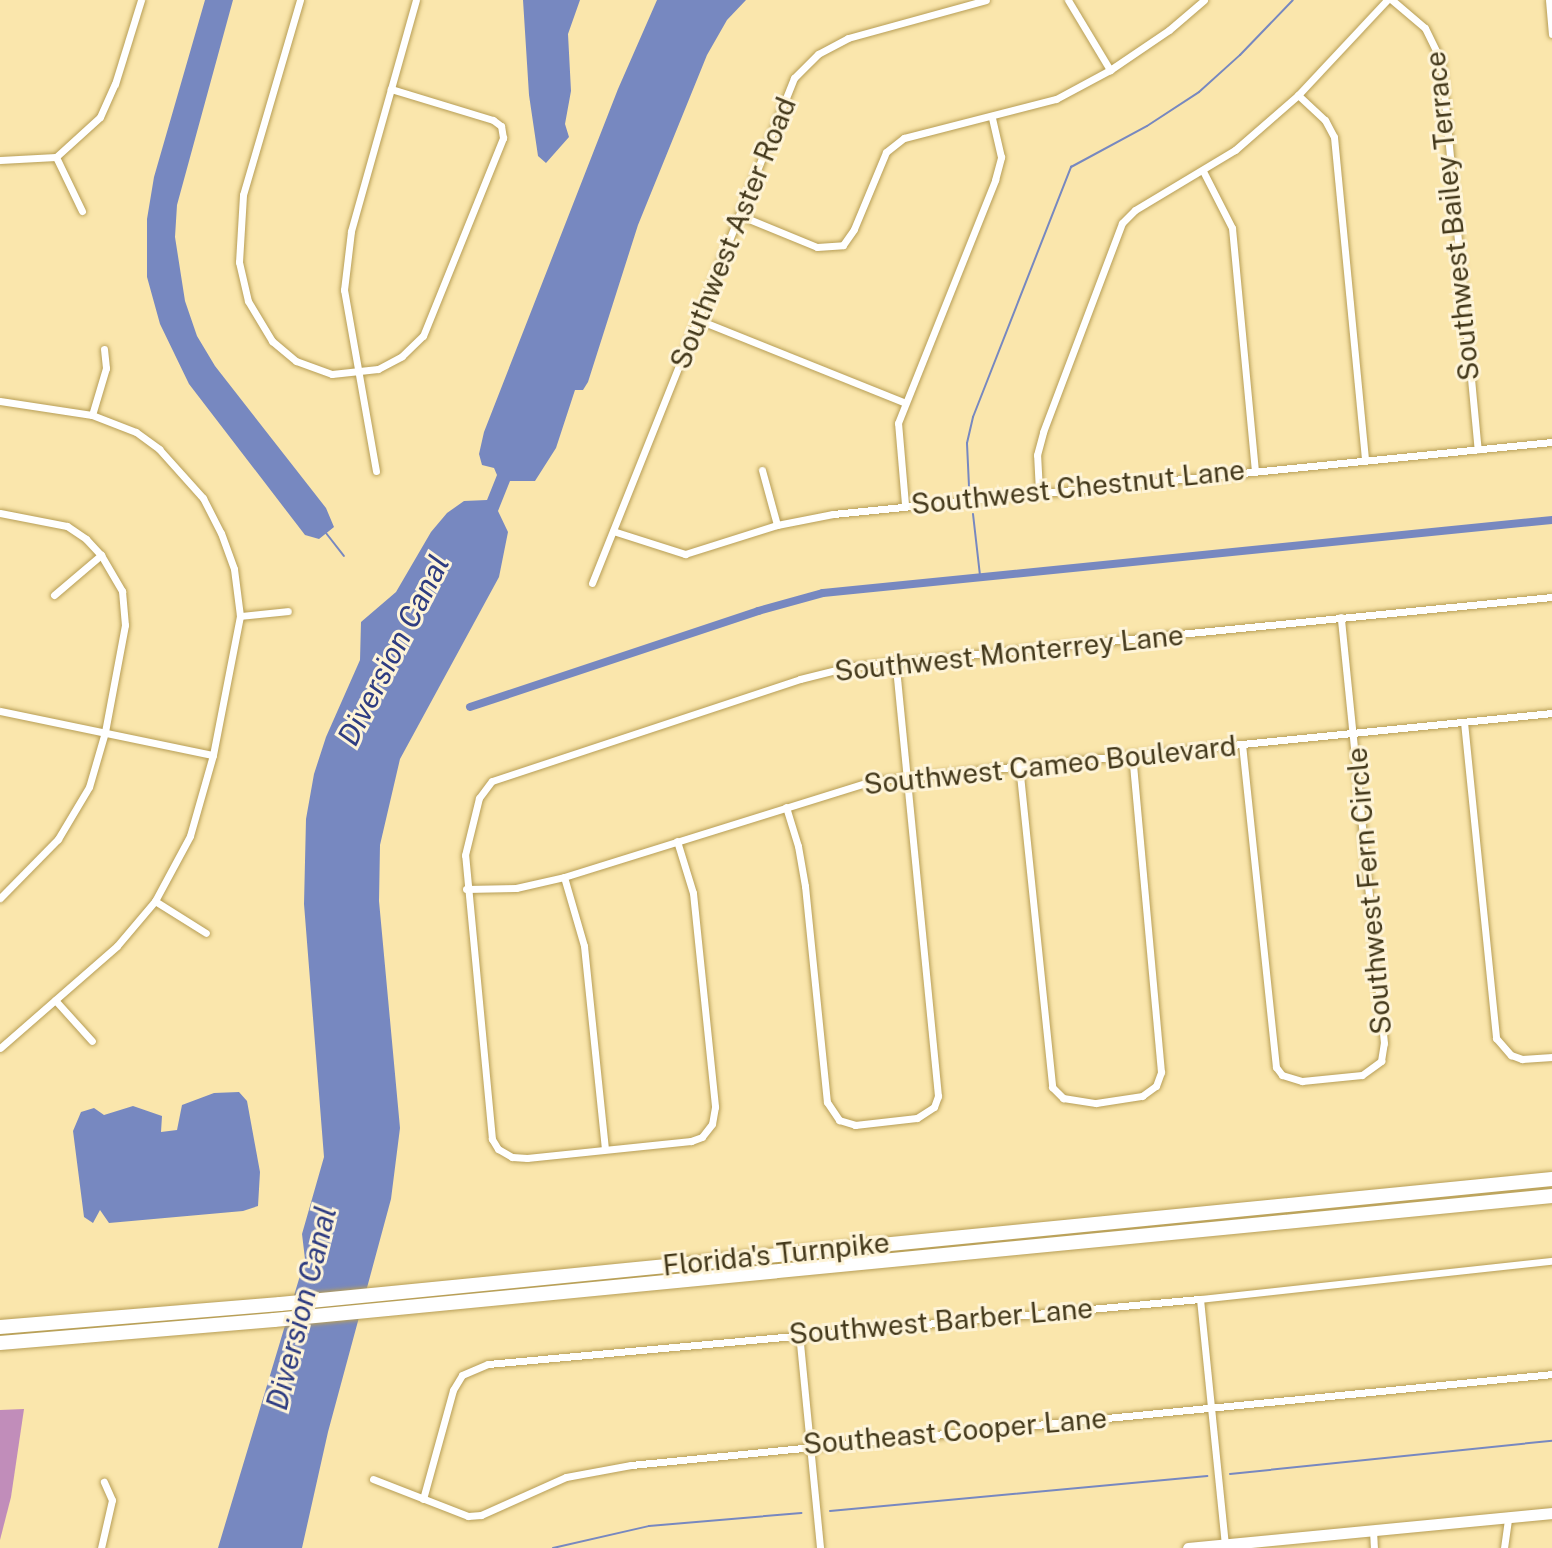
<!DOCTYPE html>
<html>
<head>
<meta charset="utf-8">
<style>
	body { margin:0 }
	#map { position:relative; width:1552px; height:1548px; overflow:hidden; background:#fae6ac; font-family:"Public Sans",sans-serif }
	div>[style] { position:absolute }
	.forest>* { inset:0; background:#c18dba }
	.water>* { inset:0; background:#7788c0 }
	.stream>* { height:2px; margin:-1px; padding:0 1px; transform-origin:1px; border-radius:1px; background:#7788c0 }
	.canal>* { height:8px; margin:-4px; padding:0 4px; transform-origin:4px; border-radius:4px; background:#7788c0 }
	.roads { filter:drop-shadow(0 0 2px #b79e56) drop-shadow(0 0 2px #b79e56) }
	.street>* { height:7px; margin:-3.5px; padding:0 3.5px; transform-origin:3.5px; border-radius:3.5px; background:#fff }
	.secondary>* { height:11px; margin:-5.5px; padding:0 5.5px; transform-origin:5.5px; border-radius:5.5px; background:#fff }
	.highway>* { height:14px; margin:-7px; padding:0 7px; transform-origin:7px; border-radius:7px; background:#fff }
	span { translate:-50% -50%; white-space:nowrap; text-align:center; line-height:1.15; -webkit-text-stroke:6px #fef4d8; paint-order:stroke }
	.street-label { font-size:28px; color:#44391b }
	.water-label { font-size:30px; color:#2e3c81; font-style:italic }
</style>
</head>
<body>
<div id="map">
	<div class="forest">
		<div style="clip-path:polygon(24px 1409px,11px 1497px,0 1540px,0 1410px)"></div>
	</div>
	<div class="water">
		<div style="clip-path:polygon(205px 0,233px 0,177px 205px,175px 237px,185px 301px,197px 336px,215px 366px,326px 508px,334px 527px,319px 539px,305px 535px,189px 384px,160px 324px,147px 277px,147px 219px,154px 177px)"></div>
		<div style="clip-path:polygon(523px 0,580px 0,568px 34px,571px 91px,565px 124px,569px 137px,546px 163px,538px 156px,529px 95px)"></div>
		<div style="clip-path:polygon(657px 0,746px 0,727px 20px,707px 55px,638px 225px,588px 382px,583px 390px,575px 390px,556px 448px,535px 481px,510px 481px,498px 511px,508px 532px,499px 577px,400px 759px,380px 845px,379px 901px,400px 1128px,391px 1199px,328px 1432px,302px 1548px,218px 1548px,305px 1259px,302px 1234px,324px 1157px,304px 904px,306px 819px,314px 774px,326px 737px,360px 660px,361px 622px,396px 592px,431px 532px,447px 513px,464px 501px,487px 500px,497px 475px,494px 468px,482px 465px,479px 454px,484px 432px,618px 89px)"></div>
		<div style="clip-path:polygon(239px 1092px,247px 1101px,260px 1172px,258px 1206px,243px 1211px,109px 1223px,100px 1210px,93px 1223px,84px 1217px,73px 1131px,81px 1112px,94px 1108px,104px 1115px,133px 1106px,162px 1116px,161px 1132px,177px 1130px,182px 1105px,214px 1093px)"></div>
	</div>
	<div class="stream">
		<div style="left:969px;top:486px;width:43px;rotate:-92.7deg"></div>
		<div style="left:967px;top:443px;width:27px;rotate:-77deg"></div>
		<div style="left:973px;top:417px;width:269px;rotate:-68.6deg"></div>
		<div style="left:1071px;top:167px;width:86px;rotate:-28.3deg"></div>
		<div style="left:1147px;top:126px;width:62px;rotate:-33.2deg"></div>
		<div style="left:1199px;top:92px;width:55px;rotate:-42.1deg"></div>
		<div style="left:1240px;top:55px;width:76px;rotate:-46.1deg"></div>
		<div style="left:973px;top:514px;width:61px;rotate:83.5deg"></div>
		<div style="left:326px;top:533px;width:29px;rotate:52deg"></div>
		<div style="left:1230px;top:1474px;width:324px;rotate:-5.9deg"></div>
		<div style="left:830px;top:1511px;width:379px;rotate:-5.3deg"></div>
		<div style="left:553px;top:1548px;width:98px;rotate:-12.9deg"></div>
		<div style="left:649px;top:1526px;width:153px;rotate:-4.9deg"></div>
	</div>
	<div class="canal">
		<div style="left:470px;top:707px;width:304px;rotate:-18.4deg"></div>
		<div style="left:758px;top:611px;width:67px;rotate:-15.5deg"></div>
		<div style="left:823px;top:593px;width:733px;rotate:-5.72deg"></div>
	</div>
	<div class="roads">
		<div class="street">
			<div style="left:300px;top:0;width:203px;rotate:106.3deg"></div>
			<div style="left:243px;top:195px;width:67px;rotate:93.4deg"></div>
			<div style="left:239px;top:262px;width:40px;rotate:77deg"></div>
			<div style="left:248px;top:301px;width:47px;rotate:59deg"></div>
			<div style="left:272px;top:341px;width:31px;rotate:40deg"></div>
			<div style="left:296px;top:361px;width:38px;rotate:20deg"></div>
			<div style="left:332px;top:374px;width:46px;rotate:-6.2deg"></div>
			<div style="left:378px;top:369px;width:27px;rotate:-28deg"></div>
			<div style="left:402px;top:356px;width:29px;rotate:-44deg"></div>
			<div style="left:423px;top:336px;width:214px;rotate:-68deg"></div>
			<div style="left:503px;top:138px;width:12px;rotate:-99deg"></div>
			<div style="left:501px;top:126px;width:10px;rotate:-143deg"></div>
			<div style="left:493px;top:120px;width:107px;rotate:-163.1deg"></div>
			<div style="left:1068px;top:0;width:82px;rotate:59deg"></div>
			<div style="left:1392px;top:0;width:43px;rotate:40.3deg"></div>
			<div style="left:1425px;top:28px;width:37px;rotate:64deg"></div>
			<div style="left:1441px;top:61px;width:390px;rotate:84.6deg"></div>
			<div style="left:1549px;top:0;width:34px;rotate:85deg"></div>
			<div style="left:1298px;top:95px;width:37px;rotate:43deg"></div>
			<div style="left:1325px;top:120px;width:19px;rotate:62deg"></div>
			<div style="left:1334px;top:137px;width:323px;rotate:84.5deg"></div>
			<div style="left:56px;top:157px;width:60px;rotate:64.3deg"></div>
			<div style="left:0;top:160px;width:56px;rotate:-3.1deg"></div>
			<div style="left:56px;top:157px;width:59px;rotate:-42.3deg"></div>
			<div style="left:100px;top:117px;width:36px;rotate:-66deg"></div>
			<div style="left:115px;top:84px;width:88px;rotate:-72.8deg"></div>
			<div style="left:1203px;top:171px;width:64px;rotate:63deg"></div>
			<div style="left:1232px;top:228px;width:243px;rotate:84.6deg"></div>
			<div style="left:739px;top:215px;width:84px;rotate:22.3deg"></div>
			<div style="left:817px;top:247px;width:26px;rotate:-4deg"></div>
			<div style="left:843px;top:245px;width:19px;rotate:-55deg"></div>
			<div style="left:854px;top:229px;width:83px;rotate:-67.4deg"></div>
			<div style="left:886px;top:152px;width:23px;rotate:-38deg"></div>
			<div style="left:904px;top:138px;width:157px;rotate:-14.4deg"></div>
			<div style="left:1056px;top:99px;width:61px;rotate:-28.2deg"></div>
			<div style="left:1110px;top:70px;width:71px;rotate:-34.1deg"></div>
			<div style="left:1169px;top:30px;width:46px;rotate:-40.6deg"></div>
			<div style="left:699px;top:320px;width:222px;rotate:21.9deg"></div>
			<div style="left:0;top:401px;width:93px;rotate:8.7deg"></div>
			<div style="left:92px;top:415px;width:47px;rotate:21.1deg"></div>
			<div style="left:136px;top:432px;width:29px;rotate:36deg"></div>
			<div style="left:159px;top:449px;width:66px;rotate:48.1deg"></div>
			<div style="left:203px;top:498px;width:39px;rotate:63deg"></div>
			<div style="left:221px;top:533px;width:38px;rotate:70deg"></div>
			<div style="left:234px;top:569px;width:47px;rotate:82.7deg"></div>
			<div style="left:240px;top:616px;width:142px;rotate:101deg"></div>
			<div style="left:213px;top:755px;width:84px;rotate:105.9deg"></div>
			<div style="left:190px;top:836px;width:74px;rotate:118.3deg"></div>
			<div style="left:155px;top:901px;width:59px;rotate:130.2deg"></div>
			<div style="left:117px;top:946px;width:155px;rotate:138.9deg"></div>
			<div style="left:92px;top:415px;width:49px;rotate:-73.4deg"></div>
			<div style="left:106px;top:368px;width:19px;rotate:-96deg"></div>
			<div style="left:762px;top:470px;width:57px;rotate:74.7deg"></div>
			<div style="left:376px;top:471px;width:184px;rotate:-100deg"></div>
			<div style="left:344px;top:290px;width:59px;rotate:-83.2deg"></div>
			<div style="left:351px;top:231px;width:240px;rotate:-74.3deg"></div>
			<div style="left:1039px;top:491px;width:36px;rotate:-93deg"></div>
			<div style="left:1037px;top:455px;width:24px;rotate:-75deg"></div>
			<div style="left:1043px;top:432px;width:223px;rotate:-69.3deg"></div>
			<div style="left:1122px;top:223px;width:18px;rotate:-45deg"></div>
			<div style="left:1135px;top:210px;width:117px;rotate:-31deg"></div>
			<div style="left:1235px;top:150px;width:84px;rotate:-41.1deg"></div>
			<div style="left:1298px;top:95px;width:130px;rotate:-46.9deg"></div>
			<div style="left:905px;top:504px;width:81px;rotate:-94.9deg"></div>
			<div style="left:898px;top:423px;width:262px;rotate:-68.2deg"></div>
			<div style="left:995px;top:180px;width:24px;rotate:-75deg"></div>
			<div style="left:1001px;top:157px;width:40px;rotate:-103deg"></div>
			<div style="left:0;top:513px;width:68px;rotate:11deg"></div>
			<div style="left:67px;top:526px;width:23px;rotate:34deg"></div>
			<div style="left:86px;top:539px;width:22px;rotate:47deg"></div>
			<div style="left:101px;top:555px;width:42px;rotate:59.7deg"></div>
			<div style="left:122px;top:591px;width:34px;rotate:85deg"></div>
			<div style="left:125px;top:625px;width:109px;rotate:100.6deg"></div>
			<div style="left:105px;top:732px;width:57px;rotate:106.2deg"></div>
			<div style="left:89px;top:787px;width:61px;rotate:120.8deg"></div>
			<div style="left:58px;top:839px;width:83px;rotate:134.5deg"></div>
			<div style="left:613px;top:531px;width:76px;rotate:17.7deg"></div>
			<div style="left:685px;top:554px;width:96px;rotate:-17.5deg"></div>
			<div style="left:777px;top:525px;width:57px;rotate:-11.1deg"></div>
			<div style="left:833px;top:514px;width:723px;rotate:-5.72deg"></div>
			<div style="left:592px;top:583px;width:544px;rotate:-68.2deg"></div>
			<div style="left:794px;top:78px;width:34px;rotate:-45deg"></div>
			<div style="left:818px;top:54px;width:34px;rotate:-28deg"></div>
			<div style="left:848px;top:38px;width:143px;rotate:-15.4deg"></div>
			<div style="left:54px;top:595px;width:62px;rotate:-40.4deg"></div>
			<div style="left:240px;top:616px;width:48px;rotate:-5.9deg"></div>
			<div style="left:0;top:711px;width:217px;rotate:11.7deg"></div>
			<div style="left:1464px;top:722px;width:318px;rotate:84.2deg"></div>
			<div style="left:1496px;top:1038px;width:23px;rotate:49deg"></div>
			<div style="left:1511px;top:1055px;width:12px;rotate:20deg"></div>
			<div style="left:1522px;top:1059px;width:30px;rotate:-4deg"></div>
			<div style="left:1242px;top:744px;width:325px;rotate:84deg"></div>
			<div style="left:1276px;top:1067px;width:10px;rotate:53deg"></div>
			<div style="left:1282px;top:1075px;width:21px;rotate:17deg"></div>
			<div style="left:1302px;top:1081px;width:60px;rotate:-5.7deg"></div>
			<div style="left:1362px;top:1075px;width:24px;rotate:-36deg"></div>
			<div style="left:1381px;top:1061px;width:18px;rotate:-81deg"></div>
			<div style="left:1384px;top:1043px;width:428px;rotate:-95.8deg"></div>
			<div style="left:1019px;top:765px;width:324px;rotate:84.1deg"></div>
			<div style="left:1052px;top:1087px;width:16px;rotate:45deg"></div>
			<div style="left:1063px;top:1098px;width:33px;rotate:9deg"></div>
			<div style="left:1096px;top:1103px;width:47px;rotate:-8.7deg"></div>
			<div style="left:1142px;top:1096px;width:17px;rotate:-36deg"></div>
			<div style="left:1156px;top:1086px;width:15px;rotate:-70deg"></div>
			<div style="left:1161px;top:1072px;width:319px;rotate:-95.2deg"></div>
			<div style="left:786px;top:807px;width:41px;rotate:72.9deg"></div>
			<div style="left:798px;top:846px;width:41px;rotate:80.1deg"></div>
			<div style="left:805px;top:886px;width:217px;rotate:84.2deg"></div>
			<div style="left:827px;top:1102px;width:22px;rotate:56deg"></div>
			<div style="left:839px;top:1120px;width:17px;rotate:17deg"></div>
			<div style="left:855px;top:1125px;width:62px;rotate:-6.4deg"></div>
			<div style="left:917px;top:1118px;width:20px;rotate:-33deg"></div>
			<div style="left:934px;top:1107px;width:12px;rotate:-70deg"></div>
			<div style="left:938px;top:1096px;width:438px;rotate:-95.6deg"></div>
			<div style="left:677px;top:841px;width:54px;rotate:72.9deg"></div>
			<div style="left:693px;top:893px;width:215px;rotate:84.1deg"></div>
			<div style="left:715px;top:1107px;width:17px;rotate:100deg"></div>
			<div style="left:712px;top:1124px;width:16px;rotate:128deg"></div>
			<div style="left:702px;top:1137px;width:12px;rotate:160deg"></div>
			<div style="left:691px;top:1141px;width:165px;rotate:174.1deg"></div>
			<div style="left:527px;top:1158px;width:15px;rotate:-176deg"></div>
			<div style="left:512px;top:1157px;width:16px;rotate:-150deg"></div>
			<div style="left:498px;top:1149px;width:12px;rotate:-121deg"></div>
			<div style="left:492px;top:1139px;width:285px;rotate:-95.4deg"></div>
			<div style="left:465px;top:855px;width:59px;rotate:-76.2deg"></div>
			<div style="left:479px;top:798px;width:21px;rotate:-53deg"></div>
			<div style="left:492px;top:781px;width:324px;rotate:-18.3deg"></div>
			<div style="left:800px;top:679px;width:49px;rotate:-14deg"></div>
			<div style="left:848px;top:667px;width:707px;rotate:-5.68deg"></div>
			<div style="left:564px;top:877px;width:72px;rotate:73.8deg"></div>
			<div style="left:584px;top:946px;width:204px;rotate:84.1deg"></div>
			<div style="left:466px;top:889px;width:50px;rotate:-1.1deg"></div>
			<div style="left:516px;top:888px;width:49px;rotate:-12.9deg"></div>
			<div style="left:564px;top:877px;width:323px;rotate:-17.3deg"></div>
			<div style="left:872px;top:781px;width:683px;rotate:-5.71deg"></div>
			<div style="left:155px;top:901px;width:60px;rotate:32.1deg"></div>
			<div style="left:55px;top:1000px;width:55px;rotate:47.9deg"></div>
			<div style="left:1200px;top:1299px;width:248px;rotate:84.2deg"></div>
			<div style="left:799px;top:1333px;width:216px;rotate:84.4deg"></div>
			<div style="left:373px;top:1479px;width:102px;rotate:21.3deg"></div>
			<div style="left:468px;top:1516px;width:13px;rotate:-4deg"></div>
			<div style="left:481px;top:1515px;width:93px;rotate:-24.1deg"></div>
			<div style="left:566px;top:1477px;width:66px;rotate:-10.5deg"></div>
			<div style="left:631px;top:1465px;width:925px;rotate:-5.64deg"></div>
			<div style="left:423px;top:1499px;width:113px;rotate:-74.6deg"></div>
			<div style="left:453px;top:1390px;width:17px;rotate:-59deg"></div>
			<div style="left:462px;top:1375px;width:28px;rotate:-23deg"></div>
			<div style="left:488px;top:1364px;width:715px;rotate:-5.22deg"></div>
			<div style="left:1200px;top:1299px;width:354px;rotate:-6.2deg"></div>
			<div style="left:1373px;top:1530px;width:18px;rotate:87deg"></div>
			<div style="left:101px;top:1548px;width:49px;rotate:-77.1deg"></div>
			<div style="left:112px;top:1500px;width:20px;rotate:-114deg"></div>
			<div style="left:1504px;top:1548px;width:30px;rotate:-82deg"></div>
		</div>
		<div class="secondary">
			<div style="left:1188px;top:1548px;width:366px;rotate:-5.5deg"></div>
		</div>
		<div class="highway">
			<div style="left:0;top:1327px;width:281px;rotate:-4.7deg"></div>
			<div style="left:280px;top:1304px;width:1278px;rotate:-5.61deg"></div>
			<div style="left:0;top:1343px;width:275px;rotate:-4.8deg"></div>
			<div style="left:274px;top:1320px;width:1284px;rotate:-5.54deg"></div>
		</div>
	</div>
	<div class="street-label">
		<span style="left:1452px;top:216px;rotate:-96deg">Southwest Bailey Terrace</span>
		<span style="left:733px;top:233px;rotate:-68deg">Southwest Aster Road</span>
		<span style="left:1078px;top:487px;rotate:-6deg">Southwest Chestnut Lane</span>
		<span style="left:1009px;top:653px;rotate:-6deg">Southwest Monterrey Lane</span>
		<span style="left:1050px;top:765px;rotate:-6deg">Southwest Cameo Boulevard</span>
		<span style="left:1369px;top:891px;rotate:-95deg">Southwest Fern Circle</span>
		<span style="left:776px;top:1254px;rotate:-6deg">Florida's Turnpike</span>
		<span style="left:941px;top:1321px;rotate:-5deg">Southwest Barber Lane</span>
		<span style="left:955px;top:1431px;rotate:-5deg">Southeast Cooper Lane</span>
	</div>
	<div class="water-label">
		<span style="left:393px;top:650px;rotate:-63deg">Diversion Canal</span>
		<span style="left:301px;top:1308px;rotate:-76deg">Diversion Canal</span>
	</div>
</div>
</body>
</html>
